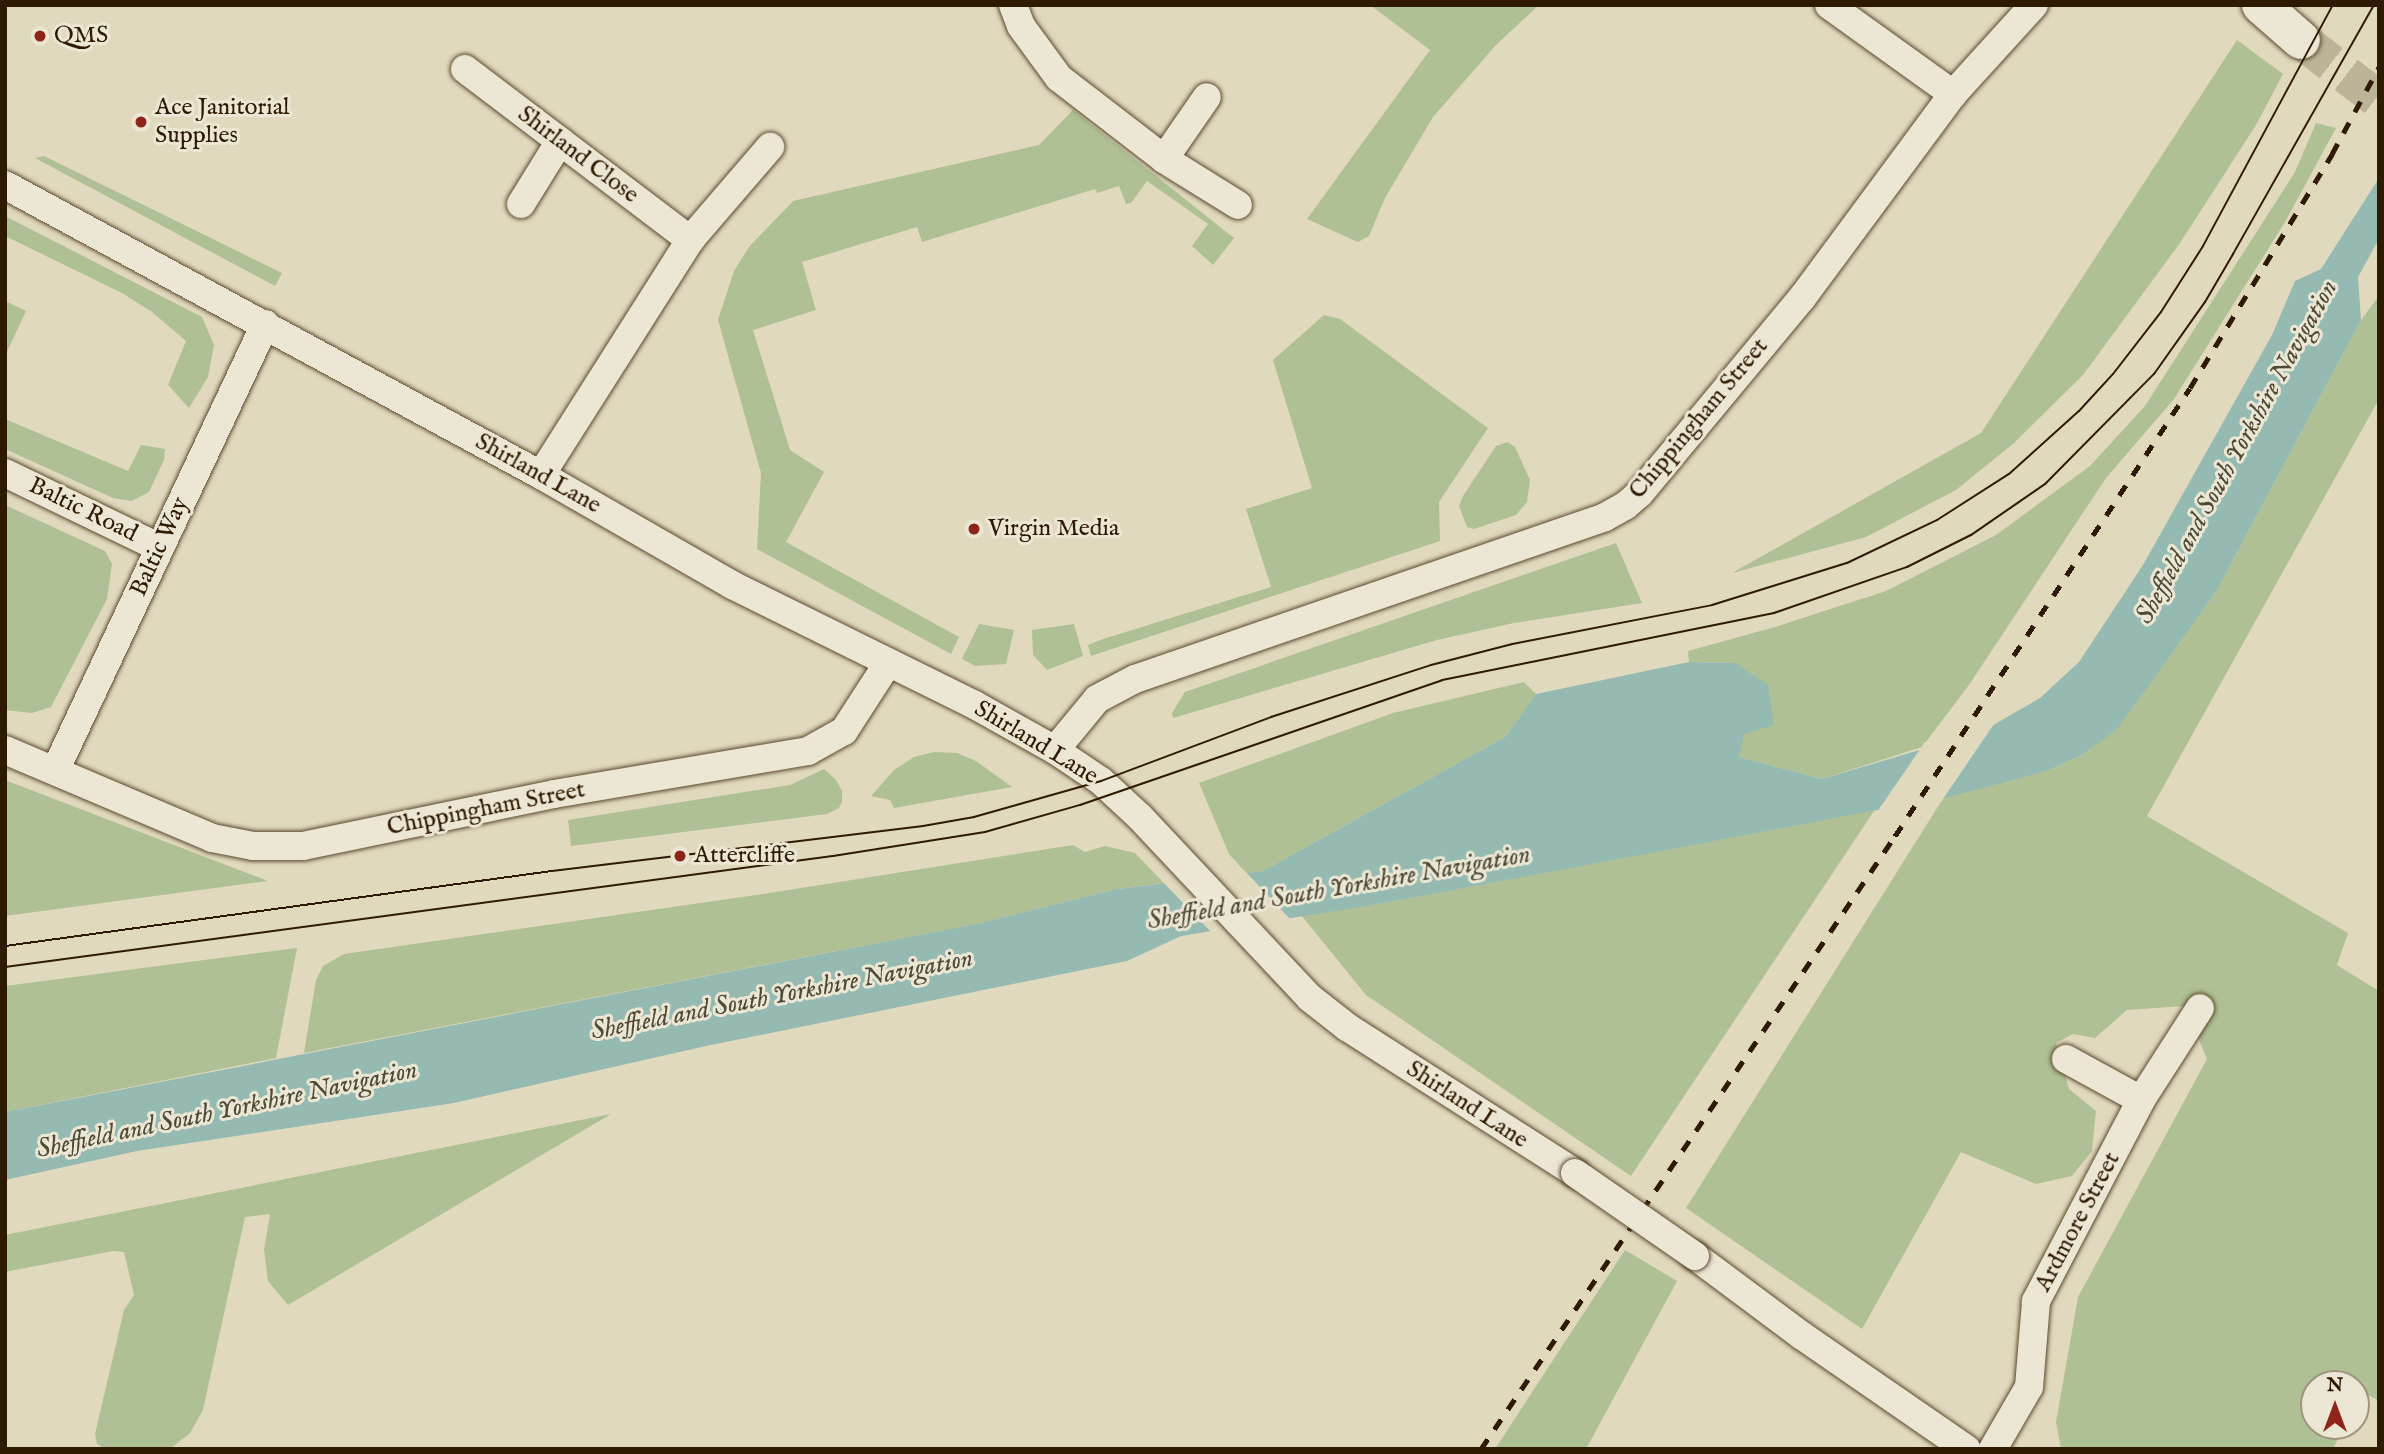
<!DOCTYPE html>
<html>
<head>
<meta charset="utf-8">
<style>
	body { margin:0 }
	#map { position:relative; width:2384px; height:1454px; overflow:hidden; background:#e1d9bd; font-family:"IM FELL English",serif }
	div>[style] { position:absolute }
	.green>* { inset:0; background:#afc094 }
	.water>* { inset:0; background:#94bab2 }
	.pier>* { inset:0; background:#e1d9bd }
	.secondary-tunnel>* { height:38px; margin-top:-19px; transform-origin:0; background:repeating-linear-gradient(90deg,#bdb397 0 38px,transparent 0 57px) }
	.roads { filter:drop-shadow(0 0 2px #5b4a2f) drop-shadow(0 0 2px #5b4a2f) }
	.street>* { height:28px; margin:-14px; padding:0 14px; transform-origin:14px; border-radius:14px; background:#ece6d4 }
	.secondary>* { height:38px; margin:-19px; padding:0 19px; transform-origin:19px; border-radius:19px; background:#ece6d4 }
	.tram>* { height:2px; margin:-1px; padding:0 1px; transform-origin:1px; border-radius:1px; background:#2e1a00 }
	.rail>* { height:5px; margin-top:-2.5px; transform-origin:0; background:repeating-linear-gradient(90deg,#2e1a00 0 12px,transparent 0 24px) }
	.bridges { filter:drop-shadow(0 0 2px #5b4a2f) drop-shadow(0 0 2px #5b4a2f) }
	.street-bridge>* { height:28px; margin:-14px; padding:0 14px; transform-origin:14px; border-radius:14px; background:#ece6d4 }
	.dots>* { width:19px; height:19px; translate:-50% -50%; box-sizing:border-box; border:4px solid #ece6d4; border-radius:50% }
	span { translate:-50% -50%; white-space:nowrap; text-align:center; line-height:1.15; -webkit-text-stroke:6px #ece6d4; paint-order:stroke }
	.poi-label { font-size:24px; color:#2e1a00 }
	.left { translate:0 -50%; text-align:left }
	.street-label { font-size:24px; color:#2e1a00 }
	.water-label { font-size:26px; color:#4d4a35; font-style:italic }
	.frame { position:absolute; inset:0; border:7px solid #2e1a00; pointer-events:none }
	.north { position:absolute; left:2300px; top:1370px; width:70px; height:70px; box-sizing:border-box; background:#ece6d4; border:2px solid #a0947f; border-radius:50%; rotate:0deg; font-size:19px; font-weight:700; line-height:28px; text-align:center; color:#2e1a00 }
	.north::after { content:''; display:block; margin:auto; width:24px; height:32px; background:#8f2418; clip-path:polygon(50% 0,100% 100%,50% 72%,0 100%) }
</style>
</head>
<body>
<div id="map">
	<div class="green">
		<div style="clip-path:polygon(1370px 5px,1539px 5px,1496px 45px,1433px 117px,1385px 198px,1369px 236px,1358px 242px,1307px 219px,1430px 50px)"></div>
		<div style="clip-path:polygon(2237px 40px,2283px 74px,2256px 125px,2180px 243px,2083px 375px,2014px 443px,1956px 490px,1866px 537px,1732px 573px,1981px 433px)"></div>
		<div style="clip-path:polygon(1073px 110px,1234px 238px,1213px 265px,1192px 246px,1208px 224px,1147px 181px,1131px 203px,1126px 204px,1119px 186px,1097px 193px,1095px 189px,922px 242px,917px 227px,802px 262px,816px 310px,753px 330px,790px 450px,824px 472px,786px 542px,959px 637px,951px 654px,757px 549px,761px 473px,718px 320px,734px 271px,749px 247px,793px 201px,1039px 145px)"></div>
		<div style="clip-path:polygon(2316px 123px,2336px 128px,2285px 222px,2174px 399px,2106px 478px,1969px 685px,1922px 747px,1822px 779px,1739px 757px,1743px 733px,1735px 663px,1689px 662px,1688px 651px,1775px 627px,1886px 591px,1996px 535px,2090px 466px,2145px 406px,2295px 172px)"></div>
		<div style="clip-path:polygon(44px 156px,282px 273px,275px 286px,35px 158px)"></div>
		<div style="clip-path:polygon(5px 216px,202px 317px,214px 345px,208px 377px,189px 408px,168px 385px,186px 341px,152px 312px,122px 293px,5px 236px)"></div>
		<div style="clip-path:polygon(2379px 296px,2379px 399px,2147px 816px,2348px 933px,2337px 965px,2379px 991px,2379px 1401px,2361px 1391px,2356px 1401px,2356px 1384px,2314px 1384px,2314px 1426px,2344px 1426px,2333px 1449px,2061px 1449px,2056px 1422px,2078px 1297px,2207px 1059px,2185px 1006px,2127px 1010px,2095px 1038px,2073px 1034px,2056px 1043px,2069px 1089px,2096px 1111px,2092px 1151px,2072px 1176px,2036px 1184px,1961px 1152px,1862px 1329px,1686px 1208px,1944px 797px,2047px 771px,2082px 755px,2118px 727px,2216px 592px,2361px 320px)"></div>
		<div style="clip-path:polygon(5px 301px,26px 311px,5px 356px)"></div>
		<div style="clip-path:polygon(1324px 315px,1340px 319px,1488px 428px,1439px 502px,1440px 541px,1091px 656px,1088px 645px,1103px 639px,1271px 587px,1246px 509px,1312px 488px,1273px 360px)"></div>
		<div style="clip-path:polygon(5px 419px,128px 471px,141px 445px,165px 449px,164px 460px,149px 492px,132px 501px,113px 498px,5px 449px)"></div>
		<div style="clip-path:polygon(1508px 442px,1515px 447px,1530px 480px,1527px 502px,1516px 515px,1474px 529px,1467px 527px,1459px 506px,1463px 496px,1496px 446px)"></div>
		<div style="clip-path:polygon(5px 505px,105px 551px,112px 564px,107px 599px,51px 707px,32px 713px,5px 710px)"></div>
		<div style="clip-path:polygon(1616px 543px,1642px 603px,1514px 623px,1437px 640px,1173px 718px,1172px 713px,1185px 692px)"></div>
		<div style="clip-path:polygon(979px 624px,1014px 630px,1006px 664px,975px 666px,962px 659px)"></div>
		<div style="clip-path:polygon(1074px 624px,1083px 656px,1047px 670px,1033px 655px,1032px 630px)"></div>
		<div style="clip-path:polygon(1524px 682px,1536px 694px,1505px 737px,1263px 871px,1247px 874px,1229px 854px,1199px 783px,1393px 713px)"></div>
		<div style="clip-path:polygon(934px 752px,957px 753px,976px 761px,1012px 787px,894px 808px,890px 800px,871px 796px,894px 770px,914px 757px)"></div>
		<div style="clip-path:polygon(824px 769px,836px 780px,842px 791px,842px 802px,839px 808px,827px 814px,571px 846px,568px 820px,790px 785px)"></div>
		<div style="clip-path:polygon(5px 780px,268px 881px,5px 916px)"></div>
		<div style="clip-path:polygon(1876px 808px,1631px 1176px,1366px 995px,1301px 915px,1390px 902px)"></div>
		<div style="clip-path:polygon(1073px 845px,1085px 852px,1105px 846px,1135px 853px,1164px 883px,1117px 889px,982px 923px,304px 1053px,316px 980px,323px 966px,344px 954px,763px 894px)"></div>
		<div style="clip-path:polygon(297px 948px,276px 1058px,5px 1112px,5px 986px)"></div>
		<div style="clip-path:polygon(611px 1114px,288px 1305px,268px 1281px,264px 1250px,270px 1214px,245px 1217px,203px 1410px,190px 1433px,170px 1449px,105px 1449px,97px 1444px,95px 1434px,124px 1310px,134px 1295px,124px 1252px,113px 1251px,5px 1272px,5px 1235px)"></div>
		<div style="clip-path:polygon(1625px 1250px,1677px 1281px,1586px 1449px,1495px 1449px)"></div>
	</div>
	<div class="water">
		<div style="clip-path:polygon(2379px 178px,2379px 239px,2358px 277px,2361px 320px,2216px 592px,2118px 728px,2082px 755px,2047px 771px,1952px 796px,1390px 902px,1181px 936px,1127px 961px,706px 1046px,454px 1103px,137px 1151px,5px 1180px,5px 1112px,981px 923px,1117px 889px,1263px 871px,1505px 737px,1536px 694px,1689px 662px,1735px 663px,1768px 685px,1774px 725px,1744px 734px,1739px 757px,1822px 779px,1983px 731px,2040px 698px,2079px 662px,2143px 565px,2272px 335px,2295px 281px,2321px 269px)"></div>
	</div>
	<div class="pier">
		<div style="clip-path:polygon(1998px 718px,1941px 802px,1877px 812px,1925px 742px,1981px 727px)"></div>
		<div style="clip-path:polygon(1244px 870px,1291px 920px,1213px 934px,1161px 880px)"></div>
	</div>
	<div class="secondary-tunnel">
		<div style="left:2301px;top:40px;width:98px;rotate:37.6deg"></div>
	</div>
	<div class="roads">
		<div class="street">
			<div style="left:1013px;top:5px;width:22px;rotate:69deg"></div>
			<div style="left:1021px;top:26px;width:64px;rotate:53.8deg"></div>
			<div style="left:1059px;top:78px;width:133px;rotate:37.6deg"></div>
			<div style="left:1164px;top:159px;width:87px;rotate:31.9deg"></div>
			<div style="left:1829px;top:5px;width:153px;rotate:35.7deg"></div>
			<div style="left:465px;top:69px;width:283px;rotate:37.2deg"></div>
			<div style="left:1164px;top:159px;width:75px;rotate:-55.3deg"></div>
			<div style="left:5px;top:185px;width:609px;rotate:28.42deg"></div>
			<div style="left:541px;top:475px;width:220px;rotate:29.9deg"></div>
			<div style="left:732px;top:585px;width:269px;rotate:26.3deg"></div>
			<div style="left:973px;top:704px;width:94px;rotate:29.3deg"></div>
			<div style="left:1055px;top:750px;width:55px;rotate:34deg"></div>
			<div style="left:1101px;top:781px;width:53px;rotate:42.7deg"></div>
			<div style="left:1140px;top:817px;width:248px;rotate:46.8deg"></div>
			<div style="left:1310px;top:998px;width:47px;rotate:38.1deg"></div>
			<div style="left:1347px;top:1027px;width:271px;rotate:32.6deg"></div>
			<div style="left:521px;top:204px;width:74px;rotate:-58.2deg"></div>
			<div style="left:5px;top:473px;width:172px;rotate:25.8deg"></div>
			<div style="left:541px;top:475px;width:278px;rotate:-57.6deg"></div>
			<div style="left:690px;top:240px;width:123px;rotate:-49.3deg"></div>
			<div style="left:5px;top:750px;width:225px;rotate:23deg"></div>
			<div style="left:212px;top:838px;width:42px;rotate:11deg"></div>
			<div style="left:253px;top:846px;width:50px"></div>
			<div style="left:303px;top:846px;width:256px;rotate:-11.7deg"></div>
			<div style="left:554px;top:794px;width:258px;rotate:-9.6deg"></div>
			<div style="left:808px;top:751px;width:41px;rotate:-29.1deg"></div>
			<div style="left:844px;top:731px;width:81px;rotate:-57.1deg"></div>
			<div style="left:1055px;top:750px;width:66px;rotate:-50.5deg"></div>
			<div style="left:1097px;top:699px;width:43px;rotate:-27.8deg"></div>
			<div style="left:1135px;top:679px;width:497px;rotate:-19deg"></div>
			<div style="left:1605px;top:517px;width:23px;rotate:-29deg"></div>
			<div style="left:1625px;top:506px;width:20px;rotate:-41deg"></div>
			<div style="left:1640px;top:493px;width:254px;rotate:-50.3deg"></div>
			<div style="left:1802px;top:298px;width:254px;rotate:-53.5deg"></div>
			<div style="left:1953px;top:94px;width:120px;rotate:-47.7deg"></div>
			<div style="left:55px;top:771px;width:494px;rotate:-64.8deg"></div>
			<div style="left:2066px;top:1059px;width:85px;rotate:28.7deg"></div>
			<div style="left:1695px;top:1256px;width:132px;rotate:36.7deg"></div>
			<div style="left:1801px;top:1335px;width:201px;rotate:34.6deg"></div>
			<div style="left:1993px;top:1449px;width:72px;rotate:-59.9deg"></div>
			<div style="left:2029px;top:1387px;width:86px;rotate:-85.3deg"></div>
			<div style="left:2036px;top:1301px;width:227px;rotate:-62.4deg"></div>
			<div style="left:2141px;top:1100px;width:109px;rotate:-57.3deg"></div>
		</div>
		<div class="secondary">
			<div style="left:2261px;top:5px;width:53px;rotate:41.2deg"></div>
		</div>
	</div>
	<div class="tram">
		<div style="left:5px;top:946px;width:552px;rotate:-7.81deg"></div>
		<div style="left:552px;top:871px;width:374px;rotate:-6.9deg"></div>
		<div style="left:923px;top:826px;width:52px;rotate:-10deg"></div>
		<div style="left:974px;top:817px;width:132px;rotate:-15.8deg"></div>
		<div style="left:1101px;top:781px;width:182px;rotate:-20.6deg"></div>
		<div style="left:1271px;top:717px;width:168px;rotate:-18deg"></div>
		<div style="left:1431px;top:665px;width:84px;rotate:-14.5deg"></div>
		<div style="left:1512px;top:644px;width:204px;rotate:-11deg"></div>
		<div style="left:1712px;top:605px;width:141px;rotate:-17.3deg"></div>
		<div style="left:1847px;top:563px;width:100px;rotate:-25.5deg"></div>
		<div style="left:1937px;top:520px;width:85px;rotate:-32.6deg"></div>
		<div style="left:2009px;top:474px;width:94px;rotate:-42deg"></div>
		<div style="left:2079px;top:411px;width:50px;rotate:-47.4deg"></div>
		<div style="left:2113px;top:374px;width:78px;rotate:-52.3deg"></div>
		<div style="left:2161px;top:312px;width:78px;rotate:-57.5deg"></div>
		<div style="left:2203px;top:246px;width:274px;rotate:-61.7deg"></div>
		<div style="left:5px;top:967px;width:835px;rotate:-7.64deg"></div>
		<div style="left:833px;top:856px;width:154px;rotate:-9deg"></div>
		<div style="left:985px;top:832px;width:99px;rotate:-15.9deg"></div>
		<div style="left:1080px;top:805px;width:383px;rotate:-19deg"></div>
		<div style="left:1442px;top:680px;width:339px;rotate:-11.4deg"></div>
		<div style="left:1774px;top:613px;width:141px;rotate:-19.1deg"></div>
		<div style="left:1907px;top:567px;width:72px;rotate:-26.6deg"></div>
		<div style="left:1971px;top:535px;width:90px;rotate:-34.6deg"></div>
		<div style="left:2045px;top:484px;width:155px;rotate:-45.3deg"></div>
		<div style="left:2154px;top:374px;width:88px;rotate:-54.7deg"></div>
		<div style="left:2205px;top:302px;width:56px;rotate:-59.7deg"></div>
		<div style="left:2233px;top:254px;width:286px;rotate:-60.5deg"></div>
	</div>
	<div class="rail">
		<div style="left:1481px;top:1449px;width:740px;rotate:-55.97deg"></div>
		<div style="left:1895px;top:836px;width:536px;rotate:-56.64deg"></div>
		<div style="left:2190px;top:388px;width:274px;rotate:-58.7deg"></div>
		<div style="left:2332px;top:154px;width:99px;rotate:-61.6deg"></div>
	</div>
	<div class="bridges">
		<div class="street-bridge">
			<div style="left:1575px;top:1173px;width:146px;rotate:34.7deg"></div>
		</div>
	</div>
	<div class="dots">
		<div style="left:40px;top:36px;background:#8f2418"></div>
		<div style="left:141px;top:122px;background:#8f2418"></div>
		<div style="left:974px;top:529px;background:#8f2418"></div>
		<div style="left:680px;top:856px;background:#8f2418"></div>
	</div>
	<div class="poi-label">
		<span class="left" style="left:54px;top:36px">QMS</span>
		<span class="left" style="left:155px;top:122px">Ace Janitorial<br>Supplies</span>
		<span class="left" style="left:988px;top:529px">Virgin Media</span>
		<span class="left" style="left:694px;top:856px">Attercliffe</span>
	</div>
	<div class="street-label">
		<span style="left:578px;top:155px;rotate:37deg">Shirland Close</span>
		<span style="left:1699px;top:419px;rotate:-50deg">Chippingham Street</span>
		<span style="left:538px;top:474px;rotate:29deg">Shirland Lane</span>
		<span style="left:83px;top:510px;rotate:26deg">Baltic Road</span>
		<span style="left:160px;top:547px;rotate:-65deg">Baltic Way</span>
		<span style="left:1036px;top:743px;rotate:31deg">Shirland Lane</span>
		<span style="left:486px;top:809px;rotate:-11deg">Chippingham Street</span>
		<span style="left:1467px;top:1105px;rotate:33deg">Shirland Lane</span>
		<span style="left:2078px;top:1222px;rotate:-62deg">Ardmore Street</span>
	</div>
	<div class="water-label">
		<span style="left:2237px;top:452px;rotate:-61deg">Sheffield and South Yorkshire Navigation</span>
		<span style="left:1339px;top:888px;rotate:-10deg">Sheffield and South Yorkshire Navigation</span>
		<span style="left:782px;top:995px;rotate:-11deg">Sheffield and South Yorkshire Navigation</span>
		<span style="left:227px;top:1110px;rotate:-12deg">Sheffield and South Yorkshire Navigation</span>
	</div>
	<div class="frame"></div>
	<div class="north">N</div>
</div>
</body>
</html>
